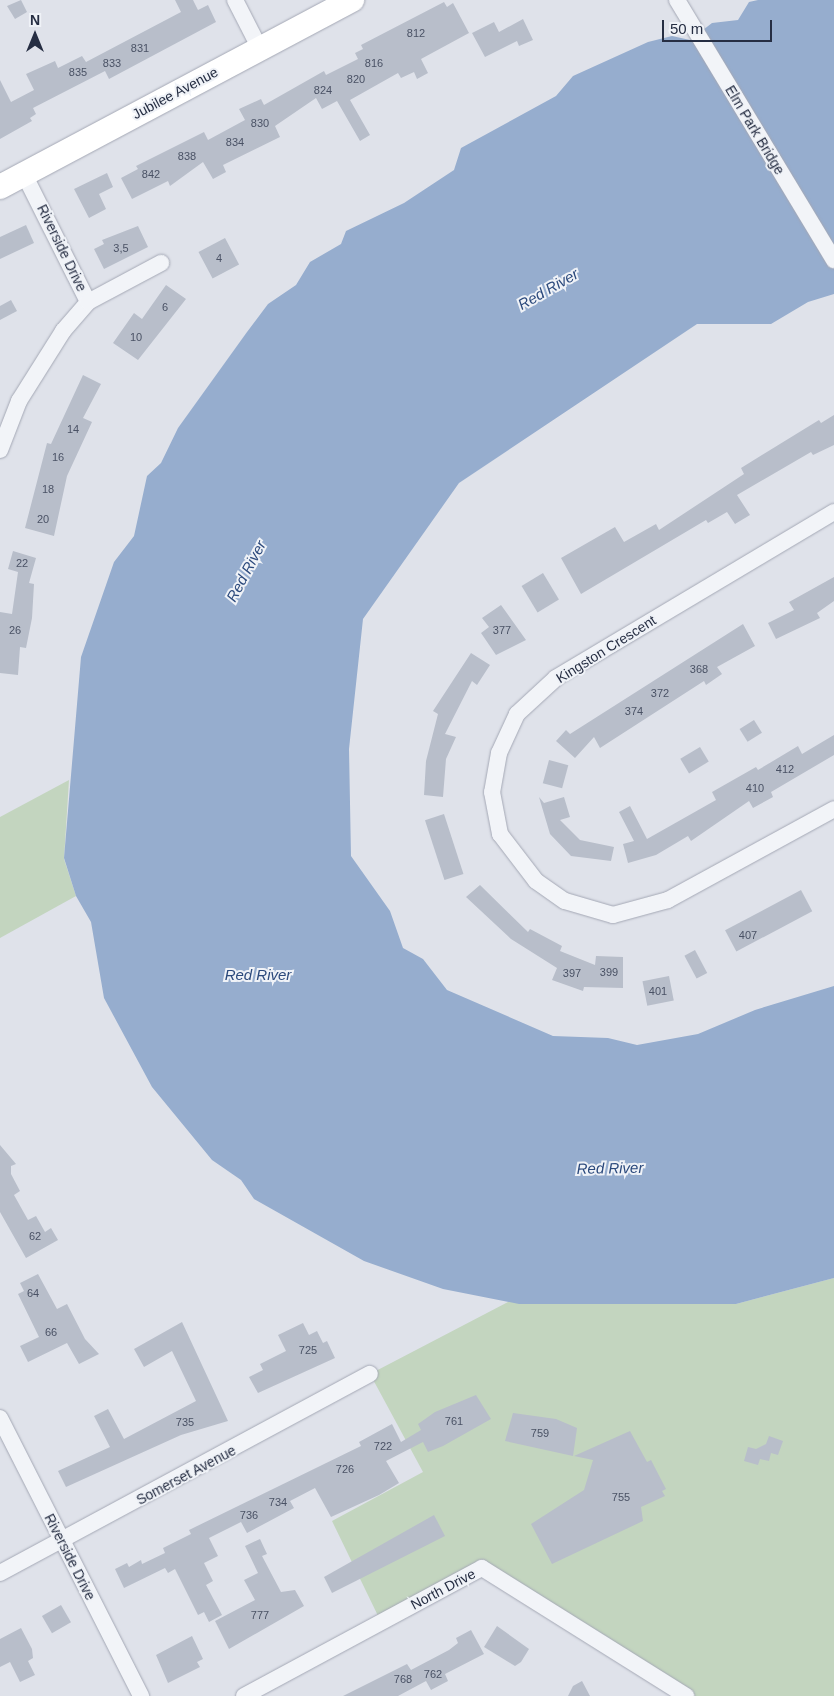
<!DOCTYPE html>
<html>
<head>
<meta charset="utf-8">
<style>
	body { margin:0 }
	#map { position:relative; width:834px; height:1696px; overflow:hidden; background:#dfe2ea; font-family:Helvetica,sans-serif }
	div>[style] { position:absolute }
	.green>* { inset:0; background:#c3d5bf }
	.water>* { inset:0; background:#96adce }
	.building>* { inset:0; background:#b8beca; transform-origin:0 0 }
	.roads { filter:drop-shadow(0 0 1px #a4a8b5) drop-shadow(0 0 1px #a4a8b5) }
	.street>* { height:16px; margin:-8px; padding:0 8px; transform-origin:8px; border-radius:8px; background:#f2f4f8 }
	.secondary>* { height:24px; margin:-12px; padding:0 12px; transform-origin:12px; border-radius:12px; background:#fff }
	span { translate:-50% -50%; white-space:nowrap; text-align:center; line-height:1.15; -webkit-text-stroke:4px #eff2f7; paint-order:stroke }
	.number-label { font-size:11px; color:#4a5265 }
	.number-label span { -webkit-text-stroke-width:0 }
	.street-label { font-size:14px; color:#262e43 }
	.water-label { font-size:15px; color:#2b497c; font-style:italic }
	.north { position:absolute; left:10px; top:10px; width:50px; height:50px; -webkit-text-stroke:4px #eff2f7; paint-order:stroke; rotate:0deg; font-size:14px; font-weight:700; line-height:20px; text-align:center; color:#262e43 }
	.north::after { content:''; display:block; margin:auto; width:18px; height:22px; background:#262e43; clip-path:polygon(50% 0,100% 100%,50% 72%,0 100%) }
	.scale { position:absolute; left:662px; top:20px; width:110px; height:22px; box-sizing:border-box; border:2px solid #262e43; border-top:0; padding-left:6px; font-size:15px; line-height:18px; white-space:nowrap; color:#262e43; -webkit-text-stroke:4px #eff2f7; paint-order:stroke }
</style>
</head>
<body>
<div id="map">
	<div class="green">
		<div style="clip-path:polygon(69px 780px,64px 859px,76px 896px,0 938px,0 817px)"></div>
		<div style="clip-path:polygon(834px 1278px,834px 1696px,686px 1696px,482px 1568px,381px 1622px,332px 1521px,423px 1472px,370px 1374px,508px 1302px,736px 1304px)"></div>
	</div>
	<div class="water">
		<div style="clip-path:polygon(758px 0,834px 0,834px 294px,808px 302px,771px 324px,697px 324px,459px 483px,363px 619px,349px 749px,351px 856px,390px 911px,403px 948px,423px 959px,447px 990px,553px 1036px,608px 1038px,637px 1045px,698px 1034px,755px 1010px,834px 986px,834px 1278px,736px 1304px,519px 1304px,443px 1289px,364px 1261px,254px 1199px,241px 1180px,212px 1160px,152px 1087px,104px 998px,91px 922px,76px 896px,64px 858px,81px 657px,114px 562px,134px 536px,147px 476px,161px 463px,178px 428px,247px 332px,268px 304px,296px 285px,310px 262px,341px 244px,346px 231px,404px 203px,454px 170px,461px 148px,556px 96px,573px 76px,648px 42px,672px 36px,690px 40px,712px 23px,738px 20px,749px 2px)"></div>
	</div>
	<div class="building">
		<div style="clip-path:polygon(21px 0,27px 12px,15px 19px,7px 6px)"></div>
		<div style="clip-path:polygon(175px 0,193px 0,198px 10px,208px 5px,216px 22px,109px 79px,105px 71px,33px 108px,36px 114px,30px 118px,32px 121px,0 139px,0 80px,11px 102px,34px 90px,26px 74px,55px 61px,58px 68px,82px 56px,86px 62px,181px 12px)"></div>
		<div style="clip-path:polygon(444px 2px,447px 7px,453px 3px,469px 33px,421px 59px,428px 73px,417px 79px,414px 72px,401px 78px,398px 73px,350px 100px,370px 135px,360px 141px,337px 101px,322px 109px,316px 98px,275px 126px,280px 137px,223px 165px,226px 172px,213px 179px,203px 162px,170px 186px,168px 181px,132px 199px,121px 178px,138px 169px,136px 166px,204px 132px,208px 140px,245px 120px,239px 109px,261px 99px,264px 105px,324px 71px,326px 75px,358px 59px,355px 53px,363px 49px,361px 45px)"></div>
		<div style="clip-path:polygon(523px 19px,533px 40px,519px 46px,517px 41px,485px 57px,472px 33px,494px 22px,499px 32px)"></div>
		<div style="clip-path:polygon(107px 173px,113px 187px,99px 194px,106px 209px,89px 218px,74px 189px)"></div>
		<div style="clip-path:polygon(26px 225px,34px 243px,0 259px,0 237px)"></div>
		<div style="clip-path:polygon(138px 226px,148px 247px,104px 269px,94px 249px,104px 244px,102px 240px)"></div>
		<div style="left:225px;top:238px;width:30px;height:30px;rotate:62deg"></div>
		<div style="clip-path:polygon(166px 285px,186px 299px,138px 360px,113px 343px,134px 313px,142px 319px)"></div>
		<div style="clip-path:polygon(11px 300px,17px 311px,0 320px,0 306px)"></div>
		<div style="clip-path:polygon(83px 375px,101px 384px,83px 418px,92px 422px,67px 476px,54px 536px,25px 528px,47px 443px,51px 444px)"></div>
		<div style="clip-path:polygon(834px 415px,834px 445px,813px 455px,811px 452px,737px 495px,750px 515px,735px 524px,727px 512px,708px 523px,706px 520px,581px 594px,561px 558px,615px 527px,624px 542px,656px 524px,659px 530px,744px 474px,741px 468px,819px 420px,821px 423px)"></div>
		<div style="clip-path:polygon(13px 551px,36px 558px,29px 583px,34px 584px,32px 618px,26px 648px,20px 647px,18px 675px,0 673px,0 612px,12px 614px,18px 572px,8px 569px)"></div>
		<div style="left:543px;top:573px;width:31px;height:25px;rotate:59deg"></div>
		<div style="clip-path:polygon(834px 577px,834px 601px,817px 613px,820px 618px,776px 639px,768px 623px,794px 610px,789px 602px)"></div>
		<div style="clip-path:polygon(501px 605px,526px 640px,496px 655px,481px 633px,489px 627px,482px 618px)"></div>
		<div style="clip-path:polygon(743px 624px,755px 646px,717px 667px,722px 674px,706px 685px,704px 681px,600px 748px,594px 737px,575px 758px,556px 741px,566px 730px,570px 734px)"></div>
		<div style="clip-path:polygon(471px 653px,490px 665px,477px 685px,472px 681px,445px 734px,456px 737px,446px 759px,443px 797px,424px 795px,426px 761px,438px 714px,433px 711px)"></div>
		<div style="left:754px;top:720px;width:15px;height:17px;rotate:58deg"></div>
		<div style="clip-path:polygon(834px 735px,834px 755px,771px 792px,773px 797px,753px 808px,749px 801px,691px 841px,688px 836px,656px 855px,628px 863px,623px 844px,634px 841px,619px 812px,630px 806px,647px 839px,716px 800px,712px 792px,756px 767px,758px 770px,798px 746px,802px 754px)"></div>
		<div style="left:700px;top:747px;width:17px;height:23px;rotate:59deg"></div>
		<div style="left:549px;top:760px;width:20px;height:24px;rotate:15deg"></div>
		<div style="clip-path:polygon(539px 797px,544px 803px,564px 797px,570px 817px,560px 820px,580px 840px,614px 847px,611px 861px,571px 856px,550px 834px)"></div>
		<div style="left:444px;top:814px;width:63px;height:20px;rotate:72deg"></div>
		<div style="clip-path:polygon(480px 885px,528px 932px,530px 929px,562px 946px,560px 951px,595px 965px,596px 956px,623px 957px,623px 988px,584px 987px,583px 991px,552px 980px,557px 968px,511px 939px,466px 897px)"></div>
		<div style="left:801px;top:890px;width:24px;height:86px;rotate:62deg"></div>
		<div style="left:695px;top:950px;width:26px;height:12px;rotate:62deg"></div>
		<div style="left:669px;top:976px;width:25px;height:27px;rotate:79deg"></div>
		<div style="clip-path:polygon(0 1145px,16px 1164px,11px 1166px,11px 1174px,20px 1191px,14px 1195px,28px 1220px,36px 1216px,45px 1232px,51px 1228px,58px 1240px,26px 1258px,0 1212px)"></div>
		<div style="clip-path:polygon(38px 1274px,57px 1309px,67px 1304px,85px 1339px,99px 1354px,79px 1364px,67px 1343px,28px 1362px,20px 1346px,39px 1337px,18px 1294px,24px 1291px,20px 1283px)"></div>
		<div style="clip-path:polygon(182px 1322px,228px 1421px,181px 1435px,66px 1487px,58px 1471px,110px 1447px,94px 1416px,108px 1409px,124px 1439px,196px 1401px,172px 1351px,144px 1367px,134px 1349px)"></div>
		<div style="clip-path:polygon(303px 1323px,309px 1335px,317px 1331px,323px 1343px,327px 1341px,335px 1358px,258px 1393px,249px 1377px,263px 1370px,260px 1364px,286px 1351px,278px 1335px)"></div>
		<div style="clip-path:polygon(476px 1395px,491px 1419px,443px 1446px,428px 1452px,423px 1442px,386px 1461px,399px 1483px,379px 1495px,331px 1517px,315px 1488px,290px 1501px,294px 1508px,247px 1533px,241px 1522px,209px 1538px,218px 1556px,204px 1563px,213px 1581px,206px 1585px,222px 1615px,209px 1622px,204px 1612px,198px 1615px,175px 1569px,168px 1573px,165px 1568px,124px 1588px,115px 1569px,127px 1563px,129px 1567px,141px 1560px,142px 1564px,165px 1553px,163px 1548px,191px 1534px,189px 1530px,361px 1446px,359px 1442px,392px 1424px,401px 1442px,421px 1430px,418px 1424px,435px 1412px)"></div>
		<div style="clip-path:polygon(513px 1413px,556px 1419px,577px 1428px,573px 1456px,505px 1441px)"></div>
		<div style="clip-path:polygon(630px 1431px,647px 1462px,651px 1460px,666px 1489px,662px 1491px,665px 1496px,641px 1507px,643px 1521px,552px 1564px,531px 1524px,584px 1490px,593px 1460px,574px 1456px)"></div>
		<div style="clip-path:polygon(769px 1436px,783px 1441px,778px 1455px,771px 1453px,769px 1461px,760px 1459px,758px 1465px,744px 1461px,748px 1447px,756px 1449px,766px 1444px)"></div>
		<div style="clip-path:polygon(434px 1515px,445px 1536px,332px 1593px,324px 1577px)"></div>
		<div style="clip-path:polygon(260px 1539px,267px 1554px,262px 1556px,281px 1592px,295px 1590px,304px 1606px,229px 1649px,215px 1621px,255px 1600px,244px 1580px,258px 1573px,245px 1546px)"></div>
		<div style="left:61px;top:1605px;width:20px;height:22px;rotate:60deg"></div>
		<div style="clip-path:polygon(497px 1626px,529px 1649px,521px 1662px,515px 1666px,484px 1647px)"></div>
		<div style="clip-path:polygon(21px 1628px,32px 1649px,33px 1658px,28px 1661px,35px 1675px,20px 1682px,10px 1662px,0 1667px,0 1639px)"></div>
		<div style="clip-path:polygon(471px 1630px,484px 1654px,445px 1674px,448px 1681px,431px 1690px,426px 1681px,398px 1696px,343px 1696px,407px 1664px,411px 1670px,449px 1650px,458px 1643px,456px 1638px)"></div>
		<div style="clip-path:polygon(192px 1636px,203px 1659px,197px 1662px,200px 1667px,168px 1683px,156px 1655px)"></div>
		<div style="clip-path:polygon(582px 1681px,590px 1696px,568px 1696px,573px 1686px)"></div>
	</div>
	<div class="roads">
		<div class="street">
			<div style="left:235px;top:0;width:53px;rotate:62.9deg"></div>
			<div style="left:677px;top:0;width:304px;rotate:58.9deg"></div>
			<div style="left:24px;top:174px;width:143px;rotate:63.4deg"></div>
			<div style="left:0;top:450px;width:53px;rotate:-68.8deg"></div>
			<div style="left:19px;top:401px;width:83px;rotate:-57.8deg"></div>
			<div style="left:63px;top:331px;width:38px;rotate:-49deg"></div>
			<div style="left:88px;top:302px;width:83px;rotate:-28.1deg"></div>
			<div style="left:834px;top:512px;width:324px;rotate:149.2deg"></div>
			<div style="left:556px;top:678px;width:53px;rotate:137.3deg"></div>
			<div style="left:517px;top:714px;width:43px;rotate:114.8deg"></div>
			<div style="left:499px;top:753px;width:40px;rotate:100deg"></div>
			<div style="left:492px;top:792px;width:43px;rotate:79.2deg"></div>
			<div style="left:500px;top:834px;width:59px;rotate:52.5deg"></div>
			<div style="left:536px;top:881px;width:35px;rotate:35deg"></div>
			<div style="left:565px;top:901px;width:50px;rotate:16.3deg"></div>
			<div style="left:613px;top:915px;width:57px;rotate:-15.3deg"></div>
			<div style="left:668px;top:900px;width:189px;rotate:-28.7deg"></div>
			<div style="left:0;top:1418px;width:312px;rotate:63.1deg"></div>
			<div style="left:0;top:1573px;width:420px;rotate:-28.3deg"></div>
			<div style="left:244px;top:1696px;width:270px;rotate:-28.3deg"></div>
			<div style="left:482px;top:1568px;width:241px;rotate:32.1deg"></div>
		</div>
		<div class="secondary">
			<div style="left:0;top:187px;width:399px;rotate:-28deg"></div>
		</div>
	</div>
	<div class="number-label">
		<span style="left:416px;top:33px">812</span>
		<span style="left:140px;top:48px">831</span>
		<span style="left:112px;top:63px">833</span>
		<span style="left:374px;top:63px">816</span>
		<span style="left:78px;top:72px">835</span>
		<span style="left:356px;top:79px">820</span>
		<span style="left:323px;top:90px">824</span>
		<span style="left:260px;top:123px">830</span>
		<span style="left:235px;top:142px">834</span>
		<span style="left:187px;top:156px">838</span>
		<span style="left:151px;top:174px">842</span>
		<span style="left:121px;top:248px">3,5</span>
		<span style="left:219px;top:258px">4</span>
		<span style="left:165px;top:307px">6</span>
		<span style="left:136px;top:337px">10</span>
		<span style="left:73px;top:429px">14</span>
		<span style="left:58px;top:457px">16</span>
		<span style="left:48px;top:489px">18</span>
		<span style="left:43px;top:519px">20</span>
		<span style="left:22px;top:563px">22</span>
		<span style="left:15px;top:630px">26</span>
		<span style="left:502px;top:630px">377</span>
		<span style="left:699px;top:669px">368</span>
		<span style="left:660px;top:693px">372</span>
		<span style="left:634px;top:711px">374</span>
		<span style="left:785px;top:769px">412</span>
		<span style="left:755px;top:788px">410</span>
		<span style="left:748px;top:935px">407</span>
		<span style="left:609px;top:972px">399</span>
		<span style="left:572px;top:973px">397</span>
		<span style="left:658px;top:991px">401</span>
		<span style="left:35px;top:1236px">62</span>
		<span style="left:33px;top:1293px">64</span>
		<span style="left:51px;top:1332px">66</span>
		<span style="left:308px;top:1350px">725</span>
		<span style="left:454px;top:1421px">761</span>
		<span style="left:185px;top:1422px">735</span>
		<span style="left:540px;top:1433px">759</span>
		<span style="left:383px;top:1446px">722</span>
		<span style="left:345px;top:1469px">726</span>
		<span style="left:621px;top:1497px">755</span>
		<span style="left:278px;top:1502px">734</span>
		<span style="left:249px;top:1515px">736</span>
		<span style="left:260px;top:1615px">777</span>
		<span style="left:433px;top:1674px">762</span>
		<span style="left:403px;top:1679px">768</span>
	</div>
	<div class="street-label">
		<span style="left:175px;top:93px;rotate:-28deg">Jubilee Avenue</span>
		<span style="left:755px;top:130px;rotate:59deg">Elm Park Bridge</span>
		<span style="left:62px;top:248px;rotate:64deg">Riverside Drive</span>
		<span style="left:606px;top:649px;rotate:-32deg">Kingston Crescent</span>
		<span style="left:186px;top:1475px;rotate:-28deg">Somerset Avenue</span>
		<span style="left:70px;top:1557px;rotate:63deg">Riverside Drive</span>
		<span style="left:443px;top:1589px;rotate:-28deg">North Drive</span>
	</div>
	<div class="water-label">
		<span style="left:548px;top:289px;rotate:-30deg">Red River</span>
		<span style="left:246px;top:571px;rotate:-62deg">Red River</span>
		<span style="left:258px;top:975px">Red River</span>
		<span style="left:610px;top:1168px;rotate:-1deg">Red River</span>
	</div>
	<div class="north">N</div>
	<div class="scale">50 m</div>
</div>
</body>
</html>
